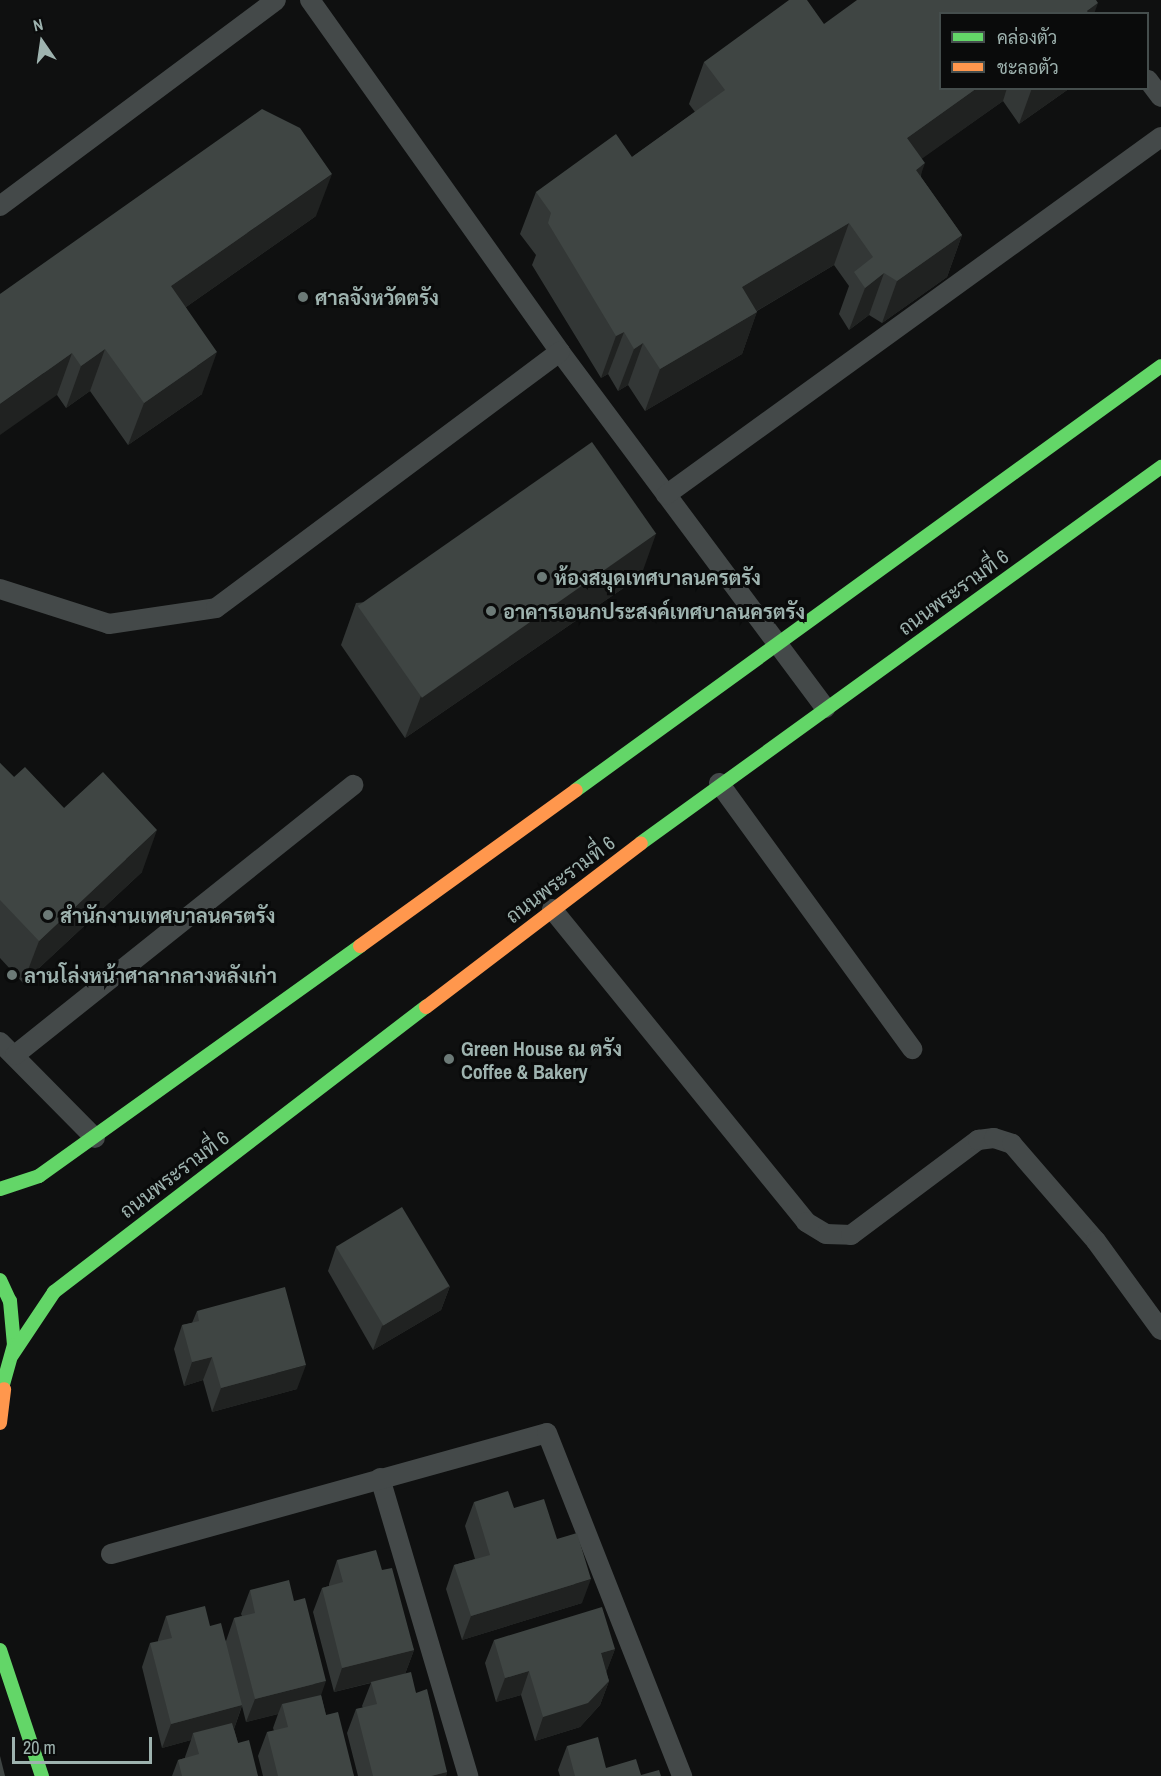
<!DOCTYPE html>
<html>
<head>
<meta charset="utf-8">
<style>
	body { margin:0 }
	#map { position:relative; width:1161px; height:1776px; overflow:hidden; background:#0f1010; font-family:"Archivo Narrow",Sarabun,sans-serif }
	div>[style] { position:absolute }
	.lane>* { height:20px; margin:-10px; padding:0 10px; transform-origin:10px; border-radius:10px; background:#444949 }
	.fast>* { height:14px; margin:-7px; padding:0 7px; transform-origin:7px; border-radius:7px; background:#63d668 }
	.slow>* { height:14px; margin:-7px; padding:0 7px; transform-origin:7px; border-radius:7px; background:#ff974d }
	.wall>* { inset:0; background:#333736 }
	.shaded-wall>* { inset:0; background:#202221 }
	.building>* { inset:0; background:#3f4543; transform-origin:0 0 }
	.dots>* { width:16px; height:16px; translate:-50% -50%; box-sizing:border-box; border:3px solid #0a0b0b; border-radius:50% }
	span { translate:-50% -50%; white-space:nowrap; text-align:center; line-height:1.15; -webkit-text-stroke:6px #0a0b0b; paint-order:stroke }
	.poi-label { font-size:20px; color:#9eb3af; font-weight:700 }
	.left { translate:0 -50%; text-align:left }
	.street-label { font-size:20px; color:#9eb3af }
	.legend { position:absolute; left:939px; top:12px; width:210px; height:78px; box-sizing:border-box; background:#0a0b0b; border:2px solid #454e4d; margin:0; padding:8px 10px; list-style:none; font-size:18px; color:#9eb3af }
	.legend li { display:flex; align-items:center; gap:12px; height:30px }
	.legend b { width:30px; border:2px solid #454e4d }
	.north { position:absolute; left:12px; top:12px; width:60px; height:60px; -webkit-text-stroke:4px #0a0b0b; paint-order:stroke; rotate:347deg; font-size:16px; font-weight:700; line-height:24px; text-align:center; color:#9eb3af }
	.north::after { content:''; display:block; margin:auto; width:21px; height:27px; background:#9eb3af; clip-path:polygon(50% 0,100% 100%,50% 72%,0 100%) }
	.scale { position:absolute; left:12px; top:1737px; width:140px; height:27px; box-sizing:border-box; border:3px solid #9eb3af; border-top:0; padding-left:8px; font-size:18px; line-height:21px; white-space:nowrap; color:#9eb3af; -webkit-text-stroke:4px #0a0b0b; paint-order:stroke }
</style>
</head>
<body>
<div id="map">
	<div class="lane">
		<div style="left:310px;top:0;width:432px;rotate:54.6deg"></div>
		<div style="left:560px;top:352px;width:444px;rotate:53.3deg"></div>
		<div style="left:1148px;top:80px;width:21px;rotate:53deg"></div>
		<div style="left:0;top:206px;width:344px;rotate:-36.7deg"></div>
		<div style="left:666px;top:495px;width:611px;rotate:-35.88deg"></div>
		<div style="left:0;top:589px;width:114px;rotate:17.8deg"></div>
		<div style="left:109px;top:624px;width:108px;rotate:-8.5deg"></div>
		<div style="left:216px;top:608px;width:429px;rotate:-36.7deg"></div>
		<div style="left:719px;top:783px;width:329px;rotate:54deg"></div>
		<div style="left:552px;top:909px;width:403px;rotate:50.9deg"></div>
		<div style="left:806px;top:1222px;width:23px;rotate:31deg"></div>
		<div style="left:826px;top:1234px;width:25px;rotate:2deg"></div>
		<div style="left:851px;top:1235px;width:159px;rotate:-36.8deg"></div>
		<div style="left:978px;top:1140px;width:16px;rotate:-7deg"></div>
		<div style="left:994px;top:1138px;width:19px;rotate:18deg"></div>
		<div style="left:1012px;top:1144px;width:128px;rotate:49.1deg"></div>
		<div style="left:1096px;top:1241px;width:110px;rotate:53.9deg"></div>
		<div style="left:0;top:1042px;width:135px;rotate:45.3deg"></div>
		<div style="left:15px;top:1055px;width:433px;rotate:-38.6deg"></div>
		<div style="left:380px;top:1478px;width:311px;rotate:73.5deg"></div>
		<div style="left:111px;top:1554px;width:452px;rotate:-15.5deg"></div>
		<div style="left:547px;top:1433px;width:369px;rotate:68.5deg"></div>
	</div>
	<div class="fast">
		<div style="left:576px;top:790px;width:722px;rotate:-35.93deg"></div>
		<div style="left:641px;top:843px;width:642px;rotate:-35.87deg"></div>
		<div style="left:0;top:1189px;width:41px;rotate:-18.4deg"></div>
		<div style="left:39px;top:1176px;width:395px;rotate:-35.6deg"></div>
		<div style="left:0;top:1280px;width:23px;rotate:65deg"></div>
		<div style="left:10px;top:1301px;width:44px;rotate:84.8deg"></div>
		<div style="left:14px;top:1345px;width:52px;rotate:105.6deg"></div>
		<div style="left:12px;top:1355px;width:76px;rotate:-56.3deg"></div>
		<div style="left:54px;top:1292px;width:469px;rotate:-37.5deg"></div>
		<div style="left:0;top:1650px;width:133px;rotate:71.6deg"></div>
	</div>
	<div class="slow">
		<div style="left:360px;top:946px;width:266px;rotate:-35.8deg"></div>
		<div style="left:426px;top:1007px;width:270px;rotate:-37.3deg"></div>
		<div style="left:0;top:1423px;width:34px;rotate:-83deg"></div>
	</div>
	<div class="wall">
		<div style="clip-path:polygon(824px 24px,940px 88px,1070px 88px,1019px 124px,1003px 101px,922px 158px,921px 177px,962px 235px,947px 277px,882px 323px,869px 315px,849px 330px,839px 314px,849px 286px,834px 265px,757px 311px,742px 354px,645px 411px,628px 385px,618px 391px,608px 374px,601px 378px,532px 265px,536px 255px,520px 234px,536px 192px,632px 157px,695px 112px,689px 104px,704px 62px)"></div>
		<div style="clip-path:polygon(316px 216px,186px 307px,202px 394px,128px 445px,90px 391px,66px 408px,57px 395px,0 294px)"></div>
		<div style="clip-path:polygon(641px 576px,405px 738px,341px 645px,356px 603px)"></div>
		<div style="clip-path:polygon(0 763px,14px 777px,64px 808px,142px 872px,23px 983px,0 958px)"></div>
		<div style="clip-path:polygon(336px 1247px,450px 1286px,441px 1310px,373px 1350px,328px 1271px)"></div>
		<div style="clip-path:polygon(197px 1311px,297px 1389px,212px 1412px,203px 1380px,184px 1386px,174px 1349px,182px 1325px,192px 1323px)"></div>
		<div style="clip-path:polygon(474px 1502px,514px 1508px,557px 1539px,582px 1603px,462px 1640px,446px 1589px,454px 1565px,475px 1559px,465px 1526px)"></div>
		<div style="clip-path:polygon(337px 1560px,382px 1570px,414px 1650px,405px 1674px,416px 1693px,447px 1772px,446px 1776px,358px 1776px,347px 1733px,356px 1709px,363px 1708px,362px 1706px,371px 1683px,334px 1692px,313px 1612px,322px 1588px,329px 1586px,329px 1584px)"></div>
		<div style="clip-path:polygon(250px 1590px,321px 1695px,326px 1715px,354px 1776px,263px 1776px,258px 1756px,267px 1732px,274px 1731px,273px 1728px,278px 1714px,246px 1722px,242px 1706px,234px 1729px,238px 1743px,258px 1776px,172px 1776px,178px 1760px,185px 1758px,185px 1757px,191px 1740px,162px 1748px,142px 1667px,150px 1643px,158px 1642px,158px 1640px,166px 1616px,210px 1626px,226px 1641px,234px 1618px,242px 1616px,241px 1614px)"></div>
		<div style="clip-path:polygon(494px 1640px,615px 1649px,606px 1672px,609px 1681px,600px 1705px,580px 1727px,535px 1741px,521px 1695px,496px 1702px,485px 1663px)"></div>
		<div style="clip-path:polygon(567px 1746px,606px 1768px,641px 1775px,661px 1776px,560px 1776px,558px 1770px)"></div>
	</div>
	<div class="shaded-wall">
		<div style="clip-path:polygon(1098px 3px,1094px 14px,1086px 14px,1087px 11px)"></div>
		<div style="clip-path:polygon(977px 88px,1007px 88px,1003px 101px,892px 180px,907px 138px)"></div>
		<div style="clip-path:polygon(1032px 88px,1070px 88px,1019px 124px)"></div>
		<div style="clip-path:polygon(925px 163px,910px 205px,916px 170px)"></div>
		<div style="clip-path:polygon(332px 174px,316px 216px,156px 328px,171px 286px)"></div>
		<div style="clip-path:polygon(849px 223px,834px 265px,726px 329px,742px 287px)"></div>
		<div style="clip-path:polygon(962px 235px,947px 277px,882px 323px,897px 281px)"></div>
		<div style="clip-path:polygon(884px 273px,869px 315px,849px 330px,865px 288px)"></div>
		<div style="clip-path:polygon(757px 312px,742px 354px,645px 411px,660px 369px)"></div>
		<div style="clip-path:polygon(624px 332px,608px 374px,601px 378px,616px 336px)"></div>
		<div style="clip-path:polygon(643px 343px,628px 385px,618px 391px,634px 349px)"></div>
		<div style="clip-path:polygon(105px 349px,90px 391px,66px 408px,81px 366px)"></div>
		<div style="clip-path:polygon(217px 352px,202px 394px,128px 445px,144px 403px)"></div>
		<div style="clip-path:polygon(72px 353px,57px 395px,0 435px,0 404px)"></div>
		<div style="clip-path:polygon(656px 534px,641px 576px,405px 738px,421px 696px)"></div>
		<div style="clip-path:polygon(157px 830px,142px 872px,23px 983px,39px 941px)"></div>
		<div style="clip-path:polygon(450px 1286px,441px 1310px,373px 1350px,382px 1326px)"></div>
		<div style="clip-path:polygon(212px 1357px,203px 1380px,184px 1386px,192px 1362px)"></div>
		<div style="clip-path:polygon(306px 1365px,297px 1389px,212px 1412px,221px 1388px)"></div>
		<div style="clip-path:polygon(591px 1579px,582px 1603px,462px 1640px,471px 1616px)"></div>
		<div style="clip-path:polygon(615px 1649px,606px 1673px,601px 1653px)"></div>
		<div style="clip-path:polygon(414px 1650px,405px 1674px,334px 1692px,342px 1668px)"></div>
		<div style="clip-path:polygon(529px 1671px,521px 1695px,496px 1702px,505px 1678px)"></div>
		<div style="clip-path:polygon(326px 1681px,318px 1704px,282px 1704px,278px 1714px,246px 1722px,255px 1699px)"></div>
		<div style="clip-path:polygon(609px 1681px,600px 1705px,580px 1727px,535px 1741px,543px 1717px)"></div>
		<div style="clip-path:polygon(242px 1705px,234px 1729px,193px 1733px,191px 1740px,162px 1748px,171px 1724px)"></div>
		<div style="clip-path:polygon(447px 1772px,446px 1776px,431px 1776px)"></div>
	</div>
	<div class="building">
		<div style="clip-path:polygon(789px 0,807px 0,824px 24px,857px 0,1096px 0,1098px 3px,1087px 11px,1089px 14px,940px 14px,940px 88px,977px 88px,907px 138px,925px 163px,916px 170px,962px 235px,897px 281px,884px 273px,865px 288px,854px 272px,873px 257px,849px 223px,742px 287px,757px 312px,660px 369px,643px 343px,634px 349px,624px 332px,616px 336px,548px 223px,551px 213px,536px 192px,616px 134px,632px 157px,725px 90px,704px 62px)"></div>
		<div style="clip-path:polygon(262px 109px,300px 128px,332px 174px,171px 286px,217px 352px,144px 403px,105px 349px,81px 366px,72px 353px,0 404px,0 294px)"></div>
		<div style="left:592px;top:442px;width:112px;height:286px;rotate:55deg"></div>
		<div style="clip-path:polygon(0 763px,14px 777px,25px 767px,64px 808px,103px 772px,157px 830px,39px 941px,0 900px)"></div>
		<div style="left:402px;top:1207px;width:92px;height:77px;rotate:59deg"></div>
		<div style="clip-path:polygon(285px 1287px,306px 1365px,221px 1388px,212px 1357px,192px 1362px,182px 1325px,199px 1321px,197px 1311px)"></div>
		<div style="clip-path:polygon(508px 1491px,514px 1508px,544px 1499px,557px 1539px,577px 1533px,591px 1579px,471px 1616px,454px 1565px,490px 1555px,474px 1502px)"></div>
		<div style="clip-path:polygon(376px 1550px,382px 1570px,392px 1568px,414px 1650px,342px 1668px,322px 1588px,343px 1582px,337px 1560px)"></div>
		<div style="clip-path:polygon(289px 1580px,294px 1601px,305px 1598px,326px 1681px,255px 1699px,234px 1618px,255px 1613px,250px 1590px)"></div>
		<div style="clip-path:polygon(205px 1606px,210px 1626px,221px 1623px,242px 1705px,171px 1724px,150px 1643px,172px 1638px,166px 1616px)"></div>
		<div style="clip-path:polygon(602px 1607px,615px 1649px,601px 1653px,609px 1681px,588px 1703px,543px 1717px,529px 1671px,505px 1678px,494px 1640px)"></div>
		<div style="clip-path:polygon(411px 1672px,416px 1693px,427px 1689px,447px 1772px,431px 1776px,373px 1776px,356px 1709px,377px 1704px,371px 1682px)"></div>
		<div style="clip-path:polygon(321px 1695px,326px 1715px,338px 1712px,354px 1776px,278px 1776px,267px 1732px,288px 1727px,282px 1704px)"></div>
		<div style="clip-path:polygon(232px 1723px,238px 1743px,249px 1740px,258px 1776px,182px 1776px,178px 1760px,199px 1754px,193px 1733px)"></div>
		<div style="clip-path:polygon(598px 1737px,606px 1768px,636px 1759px,641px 1775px,659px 1770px,661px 1776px,575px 1776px,567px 1746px)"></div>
		<div style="clip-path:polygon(0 1756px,5px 1776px,0 1776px)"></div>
	</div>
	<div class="dots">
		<div style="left:303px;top:297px;background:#6c7a77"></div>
		<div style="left:542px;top:577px;background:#6c7a77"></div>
		<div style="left:491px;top:611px;background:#6c7a77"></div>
		<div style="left:48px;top:915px;background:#6c7a77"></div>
		<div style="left:12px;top:975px;background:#6c7a77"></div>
		<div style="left:449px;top:1059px;background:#6c7a77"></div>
	</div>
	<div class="poi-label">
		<span class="left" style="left:315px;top:297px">ศาลจังหวัดตรัง</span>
		<span class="left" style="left:554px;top:577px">ห้องสมุดเทศบาลนครตรัง</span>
		<span class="left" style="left:503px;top:611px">อาคารเอนกประสงค์เทศบาลนครตรัง</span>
		<span class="left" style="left:60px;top:915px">สำนักงานเทศบาลนครตรัง</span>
		<span class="left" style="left:24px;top:975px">ลานโล่งหน้าศาลากลางหลังเก่า</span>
		<span class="left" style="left:461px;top:1060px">Green House ณ ตรัง<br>Coffee &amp; Bakery</span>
	</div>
	<div class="street-label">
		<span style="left:953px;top:592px;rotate:-36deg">ถนนพระรามที่ 6</span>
		<span style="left:560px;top:879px;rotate:-37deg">ถนนพระรามที่ 6</span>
		<span style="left:174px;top:1174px;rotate:-37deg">ถนนพระรามที่ 6</span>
	</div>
	<ul class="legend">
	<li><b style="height:8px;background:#63d668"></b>คล่องตัว</li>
	<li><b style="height:8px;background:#ff974d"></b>ชะลอตัว</li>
	</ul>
	<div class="north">N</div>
	<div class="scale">20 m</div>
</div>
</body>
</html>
